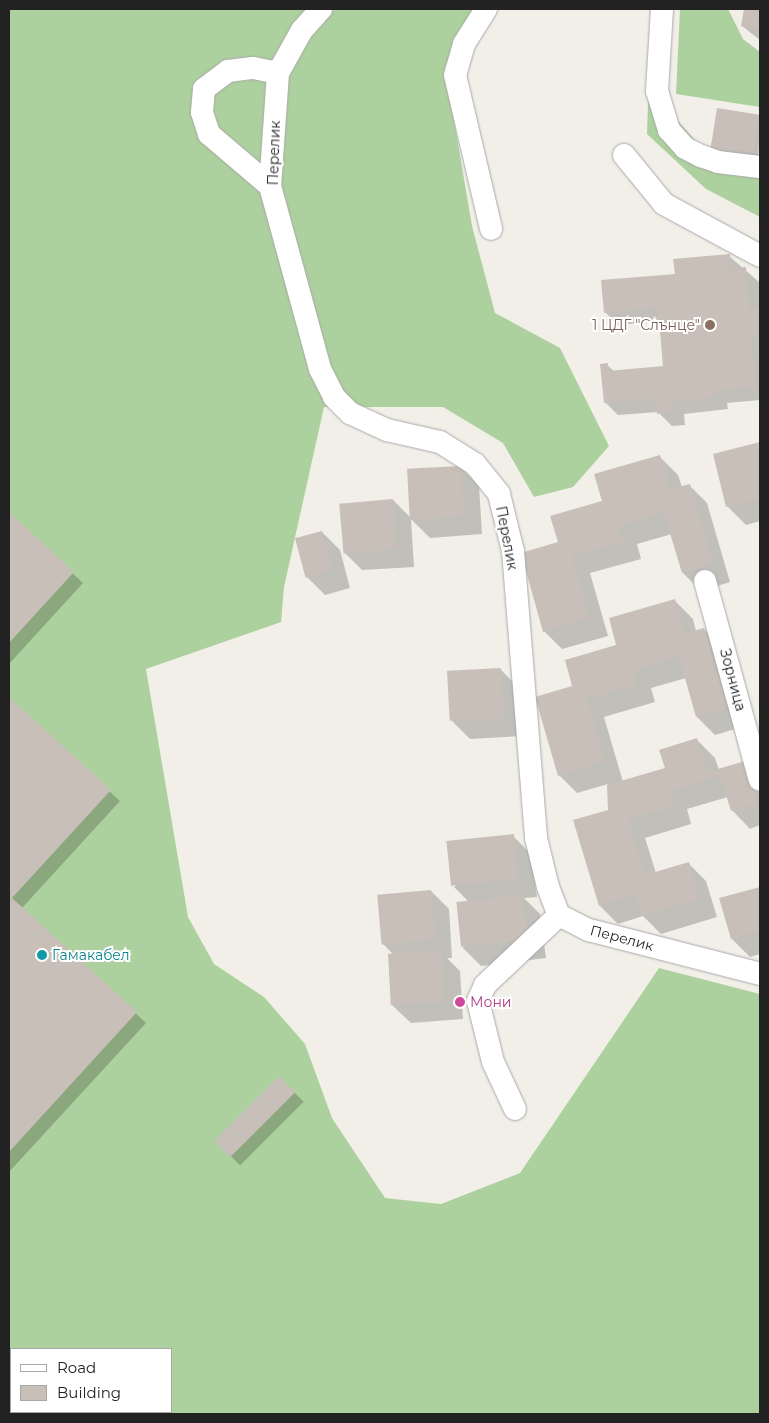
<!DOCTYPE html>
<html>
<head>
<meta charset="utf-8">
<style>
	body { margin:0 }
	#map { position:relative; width:769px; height:1423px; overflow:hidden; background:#f2efe9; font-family:Montserrat,sans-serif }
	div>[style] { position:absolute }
	.forest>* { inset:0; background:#add19e }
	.shadow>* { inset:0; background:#0003; transform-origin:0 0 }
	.building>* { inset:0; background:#c7bfb8; transform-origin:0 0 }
	.roads { filter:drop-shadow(0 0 1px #a9a9a9) drop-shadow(0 0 1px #a9a9a9) }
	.minor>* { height:22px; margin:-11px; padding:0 11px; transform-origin:11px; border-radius:11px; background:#fff }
	.dots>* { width:14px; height:14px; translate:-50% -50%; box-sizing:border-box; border:2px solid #fff; border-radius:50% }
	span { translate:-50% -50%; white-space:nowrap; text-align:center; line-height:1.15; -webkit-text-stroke:4px #fff; paint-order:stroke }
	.street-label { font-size:14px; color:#222 }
	.education-label { font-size:14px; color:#785e54 }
	.right { translate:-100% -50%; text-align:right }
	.culture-label { font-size:14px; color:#0d838f }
	.left { translate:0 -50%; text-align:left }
	.hotel-label { font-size:14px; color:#b23c85 }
	.frame { position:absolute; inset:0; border:10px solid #222; pointer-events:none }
	.legend { position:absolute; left:10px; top:1348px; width:162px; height:65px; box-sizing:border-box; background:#fff; border:1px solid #a7a7a7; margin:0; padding:6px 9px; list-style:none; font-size:15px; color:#222 }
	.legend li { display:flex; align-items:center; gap:10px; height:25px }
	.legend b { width:25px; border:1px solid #a7a7a7 }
</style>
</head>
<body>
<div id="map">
	<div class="forest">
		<div style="clip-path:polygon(evenodd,9px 9px,475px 9px,445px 67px,472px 226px,495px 313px,560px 348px,609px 446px,573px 487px,534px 497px,503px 443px,443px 407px,324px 407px,284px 587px,281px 622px,146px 669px,188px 917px,214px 964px,264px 997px,305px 1044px,332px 1118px,385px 1198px,441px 1204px,520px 1173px,659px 968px,760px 994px,760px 1414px,9px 1414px,9px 9px,11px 1349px,171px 1349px,171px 1412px,11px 1412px,11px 1349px)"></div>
		<div style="clip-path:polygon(680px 9px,728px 9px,743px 39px,760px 52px,760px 107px,676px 94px)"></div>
		<div style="clip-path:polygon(649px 74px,678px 121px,710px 157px,760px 169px,760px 217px,706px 189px,647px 134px)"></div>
	</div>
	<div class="shadow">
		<div style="clip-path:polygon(745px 9px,760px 9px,760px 40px,742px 26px)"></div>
		<div style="clip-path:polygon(718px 109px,760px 118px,758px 164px)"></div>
		<div style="clip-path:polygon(729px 256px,759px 282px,760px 400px,727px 403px,728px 409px,684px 414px,685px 425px,672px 426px,658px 412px,618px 415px,605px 402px,607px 365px,615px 372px,665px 368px,660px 321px,618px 325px,605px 312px,676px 275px)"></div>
		<div style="clip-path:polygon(760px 443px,760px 521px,746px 525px,728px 507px,715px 455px)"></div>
		<div style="clip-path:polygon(660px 457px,678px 475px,682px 487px,689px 485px,707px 503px,730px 582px,701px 591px,683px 573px,672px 534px,637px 544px,641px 559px,590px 573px,608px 636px,562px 649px,544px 631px,559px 543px,603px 502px)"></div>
		<div style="clip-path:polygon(461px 468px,479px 486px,482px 534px,430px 538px,411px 519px,414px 567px,362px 570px,344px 552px,393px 500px,412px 519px)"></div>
		<div style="clip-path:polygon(9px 514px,83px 583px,9px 664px)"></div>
		<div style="clip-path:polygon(322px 532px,340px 550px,350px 588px,325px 595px,307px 577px)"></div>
		<div style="clip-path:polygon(675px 601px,693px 619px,696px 631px,704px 629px,722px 647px,745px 726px,715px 735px,697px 717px,686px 678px,651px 688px,655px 702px,604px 717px,623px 782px,666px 769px,697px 740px,715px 758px,719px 770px,760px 778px,760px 825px,750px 829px,732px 810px,728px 797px,687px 809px,691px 824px,645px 838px,656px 873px,688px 863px,706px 881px,717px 917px,661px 934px,643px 916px,618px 924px,600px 906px,609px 810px,608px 784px,577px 793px,559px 775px,574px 687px,618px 646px)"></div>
		<div style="clip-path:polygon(500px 669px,518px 687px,522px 736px,470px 739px,452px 721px)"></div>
		<div style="clip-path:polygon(9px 699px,120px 801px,22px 908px,146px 1023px,9px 1172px)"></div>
		<div style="clip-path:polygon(513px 836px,531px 854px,537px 897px,524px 898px,540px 914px,546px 958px,481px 966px,463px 948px,470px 903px,454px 887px)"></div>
		<div style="clip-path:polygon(760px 888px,760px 954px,750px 957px,732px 939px,721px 899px)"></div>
		<div style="clip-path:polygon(431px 891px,449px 909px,452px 958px,447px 958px,460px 971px,463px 1019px,411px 1023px,392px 1005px,395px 956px,382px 943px)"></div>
		<div style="left:279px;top:1077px;width:35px;height:90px;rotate:45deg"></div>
	</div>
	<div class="building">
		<div style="clip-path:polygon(744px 9px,760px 9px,760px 30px,741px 26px)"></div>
		<div style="left:717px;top:108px;width:43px;height:44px;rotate:9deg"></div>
		<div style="clip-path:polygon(730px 254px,731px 269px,746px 267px,750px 310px,760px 309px,760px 337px,751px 338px,756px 387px,715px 391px,715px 397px,672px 401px,673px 412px,657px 414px,656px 398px,604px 403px,600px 364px,608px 363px,608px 371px,663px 366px,658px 308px,604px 313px,601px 280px,675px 274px,673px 259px)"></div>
		<div style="clip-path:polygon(760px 442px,760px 499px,726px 507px,713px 454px)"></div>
		<div style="clip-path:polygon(660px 455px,670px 489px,690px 484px,713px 564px,682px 573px,664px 513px,619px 526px,624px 541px,572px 556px,590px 618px,543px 632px,521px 553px,558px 542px,550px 516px,602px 501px,594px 474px)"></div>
		<div style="left:461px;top:466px;width:51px;height:54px;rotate:87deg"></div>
		<div style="left:393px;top:499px;width:50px;height:54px;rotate:85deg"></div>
		<div style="clip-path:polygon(9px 512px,74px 572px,9px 643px)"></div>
		<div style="left:322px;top:531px;width:41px;height:28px;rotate:75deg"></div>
		<div style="clip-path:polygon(675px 599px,685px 633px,704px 628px,727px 708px,696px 717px,679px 657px,634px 670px,638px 685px,587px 699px,605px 762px,558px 776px,535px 697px,572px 686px,565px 660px,616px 645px,609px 618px)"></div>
		<div style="left:501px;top:668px;width:50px;height:54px;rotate:87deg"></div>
		<div style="clip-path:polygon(9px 697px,111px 790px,12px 898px,137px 1012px,9px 1152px)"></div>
		<div style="clip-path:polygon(697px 738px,708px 772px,745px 761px,758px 803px,731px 811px,720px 776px,670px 791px,674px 806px,628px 820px,645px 875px,689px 862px,700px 899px,642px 916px,635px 895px,599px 906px,573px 820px,608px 810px,607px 785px,665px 768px,659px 750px)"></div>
		<div style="left:514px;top:834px;width:45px;height:68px;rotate:84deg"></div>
		<div style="clip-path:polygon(760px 887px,760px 931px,731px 939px,719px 898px)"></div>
		<div style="left:431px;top:890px;width:50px;height:54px;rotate:85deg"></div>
		<div style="left:523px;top:895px;width:45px;height:67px;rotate:84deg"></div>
		<div style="left:442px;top:951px;width:51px;height:54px;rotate:87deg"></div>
		<div style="left:279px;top:1076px;width:23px;height:92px;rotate:45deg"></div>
	</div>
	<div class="roads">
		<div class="minor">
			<div style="left:321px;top:9px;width:28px;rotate:132deg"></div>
			<div style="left:302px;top:30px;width:49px;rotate:119.2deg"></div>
			<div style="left:278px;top:73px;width:113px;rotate:94deg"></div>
			<div style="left:270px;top:186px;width:190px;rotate:74.7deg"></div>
			<div style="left:320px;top:369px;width:31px;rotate:63deg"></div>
			<div style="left:334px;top:397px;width:23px;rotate:45deg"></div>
			<div style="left:350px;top:413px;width:41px;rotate:24.7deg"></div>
			<div style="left:387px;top:430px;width:54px;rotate:12.8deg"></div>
			<div style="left:440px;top:442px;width:41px;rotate:32.2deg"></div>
			<div style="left:475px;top:464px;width:38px;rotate:51deg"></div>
			<div style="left:499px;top:494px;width:59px;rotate:76.2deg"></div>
			<div style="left:513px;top:551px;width:288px;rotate:85.4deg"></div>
			<div style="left:536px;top:838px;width:50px;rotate:76.2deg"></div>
			<div style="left:548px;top:887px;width:30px;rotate:69deg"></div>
			<div style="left:559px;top:915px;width:34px;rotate:27deg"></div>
			<div style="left:589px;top:930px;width:177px;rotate:14.4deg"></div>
			<div style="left:486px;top:9px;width:41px;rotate:122.2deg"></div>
			<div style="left:464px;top:44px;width:32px;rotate:106deg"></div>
			<div style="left:455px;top:75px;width:158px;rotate:76.8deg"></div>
			<div style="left:662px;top:9px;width:82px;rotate:93.5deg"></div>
			<div style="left:657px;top:91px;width:41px;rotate:72.9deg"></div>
			<div style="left:669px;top:130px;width:24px;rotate:48deg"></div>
			<div style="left:685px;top:148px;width:18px;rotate:27deg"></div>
			<div style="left:701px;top:156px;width:18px;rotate:19deg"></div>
			<div style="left:718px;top:162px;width:42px;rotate:6.8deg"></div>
			<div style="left:624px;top:155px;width:63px;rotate:50.8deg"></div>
			<div style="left:664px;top:204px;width:109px;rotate:28.4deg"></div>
			<div style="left:270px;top:186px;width:80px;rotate:-139.6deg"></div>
			<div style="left:209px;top:134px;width:23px;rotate:-108deg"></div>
			<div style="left:202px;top:112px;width:23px;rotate:-85deg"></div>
			<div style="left:204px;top:89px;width:30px;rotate:-37deg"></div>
			<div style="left:228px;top:71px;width:25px;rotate:-7deg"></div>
			<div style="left:253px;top:68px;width:25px;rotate:11deg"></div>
			<div style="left:705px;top:581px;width:206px;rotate:74.6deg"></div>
			<div style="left:515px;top:1109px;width:52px;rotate:-115.1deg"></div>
			<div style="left:493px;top:1062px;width:63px;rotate:-103.8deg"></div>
			<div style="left:478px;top:1001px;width:17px;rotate:-66deg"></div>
			<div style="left:485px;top:985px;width:102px;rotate:-43.4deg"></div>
		</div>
	</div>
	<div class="dots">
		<div style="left:710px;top:325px;background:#8d6e63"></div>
		<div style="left:42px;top:955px;background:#0f9aa8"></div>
		<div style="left:460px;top:1002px;background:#d1479c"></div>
	</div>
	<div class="street-label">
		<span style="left:274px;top:153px;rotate:-88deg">Перелик</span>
		<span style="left:507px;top:538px;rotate:79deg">Перелик</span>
		<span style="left:733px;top:680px;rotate:75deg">Зорница</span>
		<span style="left:622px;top:938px;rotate:15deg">Перелик</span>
	</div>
	<div class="education-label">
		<span class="right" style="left:700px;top:325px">1 ЦДГ "Слънце"</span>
	</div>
	<div class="culture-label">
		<span class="left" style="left:52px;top:955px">Гамакабел</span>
	</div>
	<div class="hotel-label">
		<span class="left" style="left:470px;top:1002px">Мони</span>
	</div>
	<div class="frame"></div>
	<ul class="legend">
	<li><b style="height:6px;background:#fff"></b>Road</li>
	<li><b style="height:14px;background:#c7bfb8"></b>Building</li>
	</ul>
</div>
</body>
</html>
